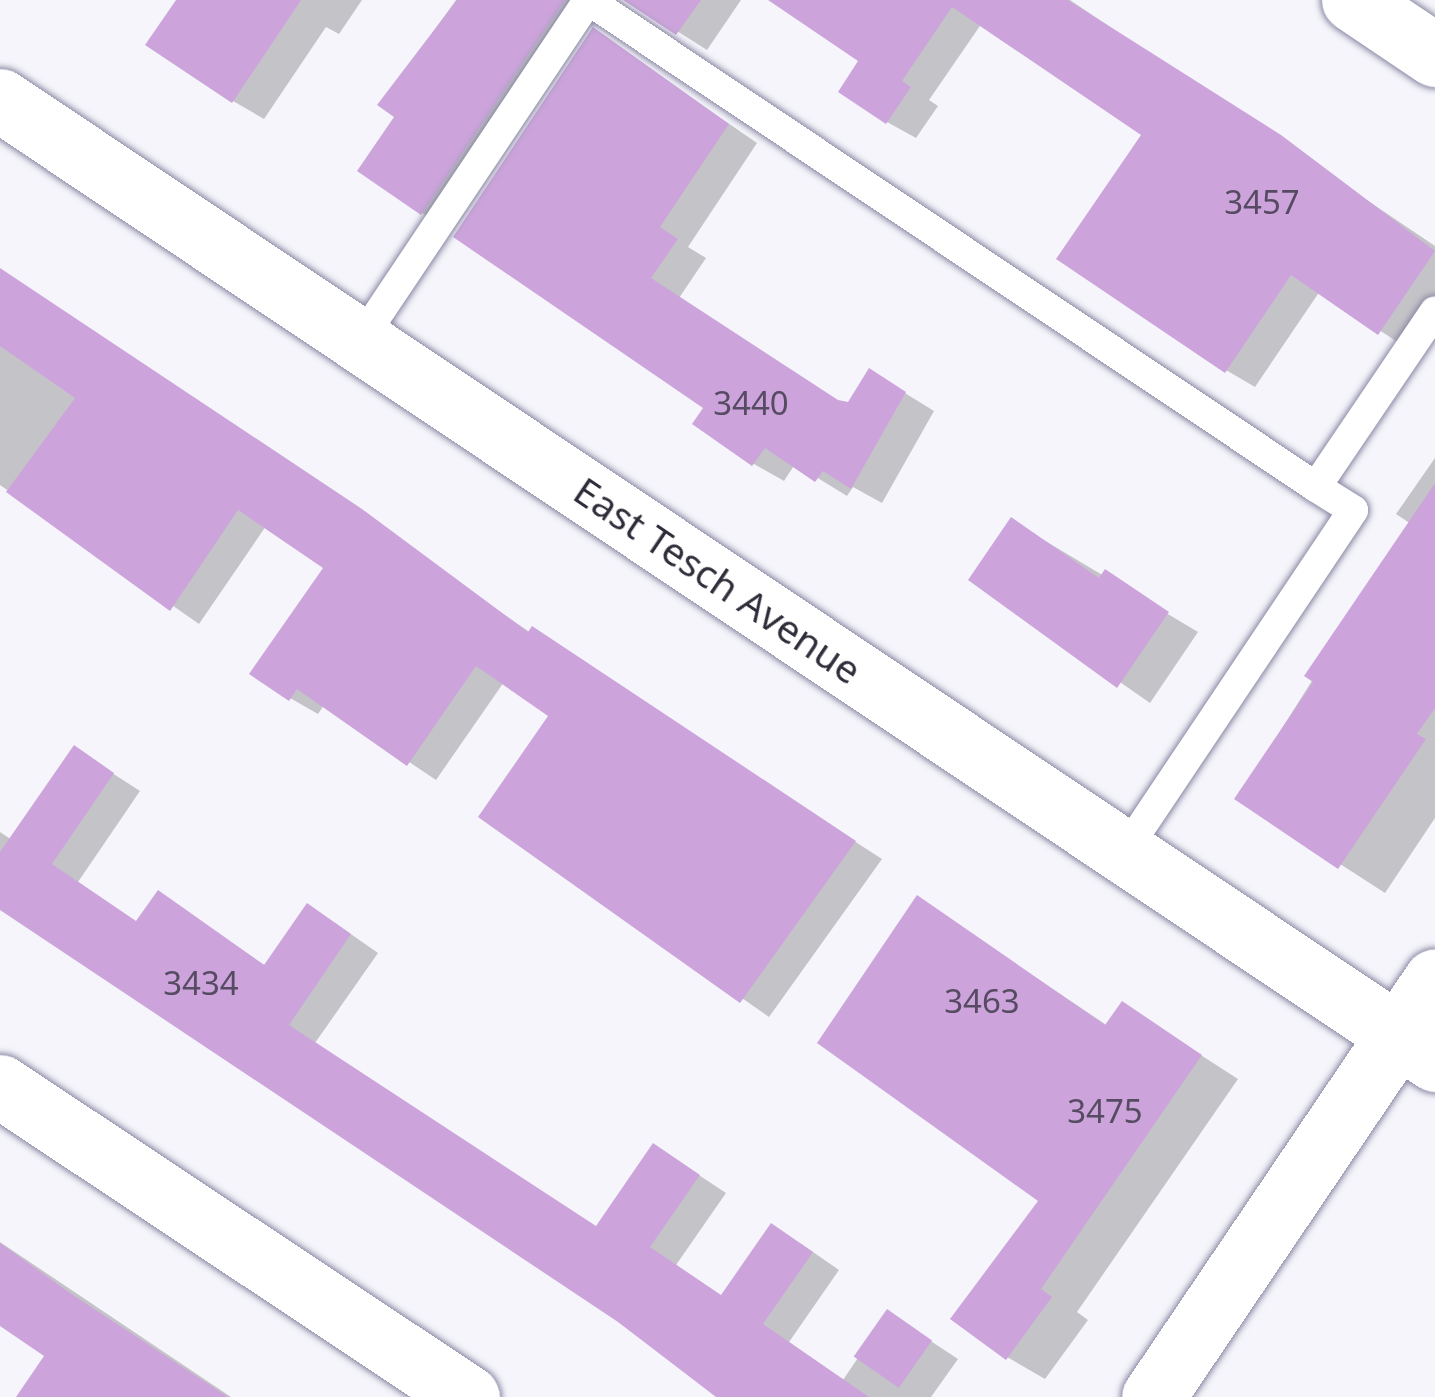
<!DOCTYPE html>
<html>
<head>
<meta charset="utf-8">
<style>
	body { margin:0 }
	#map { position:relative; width:1435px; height:1397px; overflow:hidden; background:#f5f5fb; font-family:"Noto Sans",sans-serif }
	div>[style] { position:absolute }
	.shadow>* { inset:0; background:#0003 }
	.building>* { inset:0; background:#cca4db; transform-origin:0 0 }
	.roads { filter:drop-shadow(0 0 3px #8b89a5) drop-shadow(0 0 3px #8b89a5) }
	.service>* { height:30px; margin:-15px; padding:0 15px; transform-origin:15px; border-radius:15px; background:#fff }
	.minor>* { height:63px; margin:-31.5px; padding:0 31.5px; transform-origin:31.5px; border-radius:31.5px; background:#fff }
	span { translate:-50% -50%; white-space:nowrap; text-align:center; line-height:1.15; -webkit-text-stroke:10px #fff; paint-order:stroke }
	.number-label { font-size:33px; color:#564b62 }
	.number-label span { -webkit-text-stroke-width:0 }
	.street-label { font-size:39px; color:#2e2d39 }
</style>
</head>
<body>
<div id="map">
	<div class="shadow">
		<div style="clip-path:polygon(178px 0,362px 0,339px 34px,326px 27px,264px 119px,233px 101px)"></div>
		<div style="clip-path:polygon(456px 0,607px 0,451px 230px,422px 213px,399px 116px,381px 104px)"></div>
		<div style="clip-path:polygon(628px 0,741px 0,707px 50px)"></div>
		<div style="clip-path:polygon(774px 0,1070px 0,1435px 246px,1435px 310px,1408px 349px,1320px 291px,1255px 387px,1226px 370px,1146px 134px,982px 23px,929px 100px,938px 106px,916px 138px,887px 122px,862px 60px)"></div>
		<div style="clip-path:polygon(594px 31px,757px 143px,688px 247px,706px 258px,679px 298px,843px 404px,900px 390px,934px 411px,882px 503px,853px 487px,847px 496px,795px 464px,784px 481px,754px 464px,696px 423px,707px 407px,457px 236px)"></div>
		<div style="clip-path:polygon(0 269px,531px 633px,882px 859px,769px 1017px,482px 816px,552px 715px,504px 682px,436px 780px,324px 705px,318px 714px,290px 698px,327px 567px,266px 526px,199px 624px,0 485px)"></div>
		<div style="clip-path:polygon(1435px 458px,1435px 818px,1385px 893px,1238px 798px,1411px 524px,1396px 514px)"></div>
		<div style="clip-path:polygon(1012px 521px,1198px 632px,1150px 703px,972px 579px)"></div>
		<div style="clip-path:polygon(75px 749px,140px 791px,78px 882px,138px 923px,159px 894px,266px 966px,335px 923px,378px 953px,315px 1043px,598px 1229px,682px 1164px,726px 1193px,676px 1265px,723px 1297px,800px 1243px,839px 1270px,789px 1342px,843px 1380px,888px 1313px,958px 1359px,931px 1397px,739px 1397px,0 903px,0 832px,12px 840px)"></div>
		<div style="clip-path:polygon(918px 899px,1108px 1026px,1123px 1005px,1238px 1079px,1077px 1312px,1088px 1320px,1045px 1379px,1007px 1357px,1042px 1200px)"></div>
		<div style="clip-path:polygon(0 1242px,231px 1397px,20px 1397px,48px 1355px,0 1322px)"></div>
	</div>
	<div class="building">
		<div style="clip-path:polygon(176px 0,301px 0,232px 103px,145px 45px)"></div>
		<div style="clip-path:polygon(457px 0,565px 0,421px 215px,357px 171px,394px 117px,377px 105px)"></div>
		<div style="clip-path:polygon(623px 0,701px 0,676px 35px)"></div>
		<div style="clip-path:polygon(768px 0,1068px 0,1281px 135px,1435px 251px,1378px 335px,1291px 275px,1225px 373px,1056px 259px,1141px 135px,952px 7px,902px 81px,911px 87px,886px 124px,838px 92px,858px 61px)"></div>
		<div style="clip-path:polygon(593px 27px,729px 124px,660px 227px,678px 239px,651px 278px,838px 400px,848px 402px,869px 368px,906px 392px,851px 489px,823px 471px,815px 482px,765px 448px,752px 466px,692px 424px,703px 408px,453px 237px)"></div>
		<div style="clip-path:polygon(0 268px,362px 509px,528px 632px,532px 626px,856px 841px,740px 1003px,478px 817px,548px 716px,476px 666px,407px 766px,297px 689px,289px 701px,249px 674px,323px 568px,238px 510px,170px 611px,6px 492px,75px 398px,0 346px)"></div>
		<div style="clip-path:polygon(1435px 483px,1435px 708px,1417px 734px,1426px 739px,1338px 869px,1234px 799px,1313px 682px,1304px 676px)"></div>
		<div style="clip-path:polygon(1011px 517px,1099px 578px,1105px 569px,1169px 612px,1117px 688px,968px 580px)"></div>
		<div style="clip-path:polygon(74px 745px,114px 773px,52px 864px,136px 921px,158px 890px,264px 965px,307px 903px,351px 934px,289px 1025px,596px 1226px,653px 1143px,700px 1175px,650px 1247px,721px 1295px,771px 1223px,813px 1252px,763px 1324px,869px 1397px,716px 1397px,618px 1322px,0 910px,0 852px)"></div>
		<div style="clip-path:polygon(917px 895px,1105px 1025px,1122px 1001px,1202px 1055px,1041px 1289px,1052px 1297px,1006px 1360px,950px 1319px,1038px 1201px,817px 1043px)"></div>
		<div style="clip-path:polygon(0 1243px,73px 1295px,228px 1397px,16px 1397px,44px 1356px,0 1326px)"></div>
		<div style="left:887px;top:1309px;width:55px;height:58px;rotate:35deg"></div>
	</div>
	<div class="roads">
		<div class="service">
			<div style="left:588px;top:0;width:876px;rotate:33.78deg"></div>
			<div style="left:1316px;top:487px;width:212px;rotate:-55.9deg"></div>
			<div style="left:360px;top:341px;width:410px;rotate:-56.2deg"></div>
			<div style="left:1125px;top:851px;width:410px;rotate:-56.2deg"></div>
			<div style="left:1353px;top:510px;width:44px;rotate:-148.1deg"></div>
		</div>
		<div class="minor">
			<div style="left:1353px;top:0;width:99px;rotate:33.9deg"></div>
			<div style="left:0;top:100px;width:1727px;rotate:33.78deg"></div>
			<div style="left:0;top:1086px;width:562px;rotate:33.61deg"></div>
			<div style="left:1153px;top:1397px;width:503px;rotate:-55.93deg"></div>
		</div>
	</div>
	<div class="number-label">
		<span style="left:1262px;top:202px">3457</span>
		<span style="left:751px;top:403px">3440</span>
		<span style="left:201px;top:983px">3434</span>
		<span style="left:982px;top:1001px">3463</span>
		<span style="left:1105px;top:1111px">3475</span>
	</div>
	<div class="street-label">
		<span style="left:718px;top:580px;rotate:34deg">East Tesch Avenue</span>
	</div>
</div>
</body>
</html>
